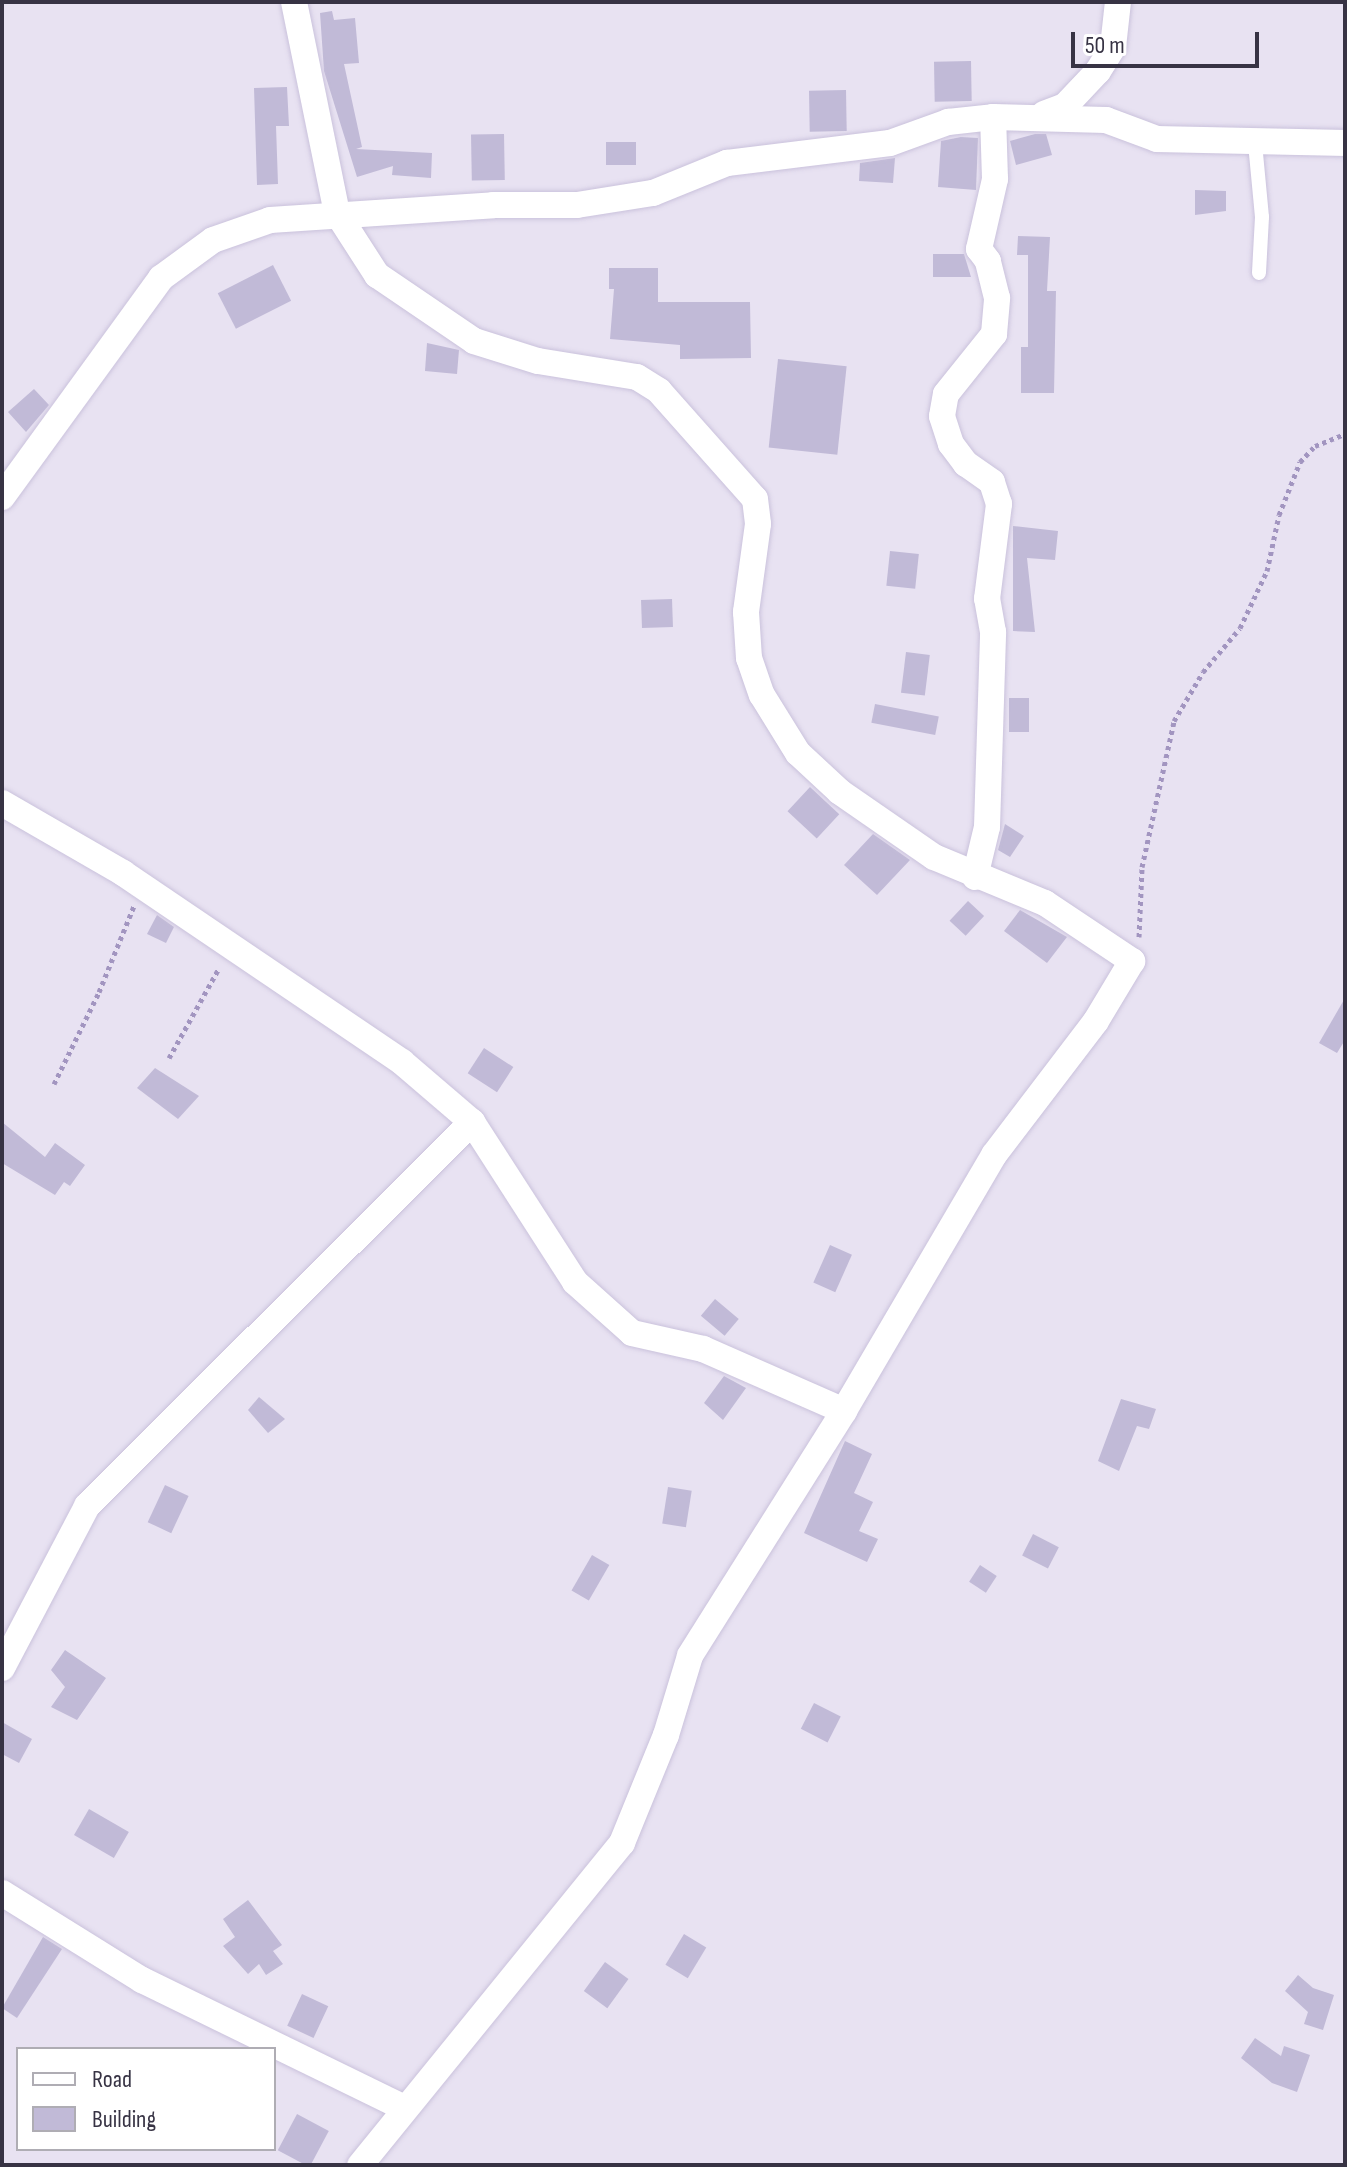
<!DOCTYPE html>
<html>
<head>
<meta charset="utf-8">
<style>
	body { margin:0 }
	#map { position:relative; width:1347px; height:2167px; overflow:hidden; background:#e8e2f2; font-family:"Sofia Sans Condensed",sans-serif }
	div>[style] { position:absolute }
	.building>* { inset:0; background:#c1bad7; transform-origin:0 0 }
	.path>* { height:5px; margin-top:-2.5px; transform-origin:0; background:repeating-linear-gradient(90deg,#a295c0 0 4px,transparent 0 8px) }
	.roads { filter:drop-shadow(0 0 2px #cac2dc) drop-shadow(0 0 2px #cac2dc) }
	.lane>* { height:14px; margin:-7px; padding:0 7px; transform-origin:7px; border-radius:7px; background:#fff }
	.street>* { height:26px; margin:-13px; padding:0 13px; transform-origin:13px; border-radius:13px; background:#fff }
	span { translate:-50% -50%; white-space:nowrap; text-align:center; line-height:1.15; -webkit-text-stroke:6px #fff; paint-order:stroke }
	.frame { position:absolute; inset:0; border:4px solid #373344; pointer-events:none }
	.legend { position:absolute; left:16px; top:2047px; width:260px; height:104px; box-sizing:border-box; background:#fff; border:2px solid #afadb4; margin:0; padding:10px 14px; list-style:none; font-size:24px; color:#373344 }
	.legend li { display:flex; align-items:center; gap:16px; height:40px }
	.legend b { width:40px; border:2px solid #afadb4 }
	.scale { position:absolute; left:1071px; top:32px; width:188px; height:36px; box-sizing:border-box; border:4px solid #373344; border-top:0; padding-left:10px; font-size:24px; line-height:28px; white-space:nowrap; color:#373344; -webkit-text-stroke:6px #fff; paint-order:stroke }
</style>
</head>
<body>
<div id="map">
	<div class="building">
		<div style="clip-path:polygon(332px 11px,334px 20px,355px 18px,359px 63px,344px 64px,362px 147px,356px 149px,432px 153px,431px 178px,392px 175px,393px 166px,357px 177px,324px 71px,320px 13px)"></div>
		<div style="left:971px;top:61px;width:40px;height:37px;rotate:89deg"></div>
		<div style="clip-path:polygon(287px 87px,289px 126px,276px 126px,278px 184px,257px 185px,254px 88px)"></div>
		<div style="left:846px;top:90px;width:41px;height:37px;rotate:89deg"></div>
		<div style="left:504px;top:134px;width:46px;height:33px;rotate:89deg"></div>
		<div style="clip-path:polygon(1035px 134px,1046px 134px,1052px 155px,1016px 165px,1010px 141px)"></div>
		<div style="clip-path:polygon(961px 137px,978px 138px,976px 190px,938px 187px,941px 141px)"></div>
		<div style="left:606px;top:142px;width:30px;height:23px"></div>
		<div style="clip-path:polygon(895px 158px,893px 183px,859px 181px,860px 163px)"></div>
		<div style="clip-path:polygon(1195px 190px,1226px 191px,1226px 211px,1195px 215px)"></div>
		<div style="clip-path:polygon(1018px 236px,1050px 237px,1047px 291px,1056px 291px,1054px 393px,1021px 393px,1021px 347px,1028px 347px,1028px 255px,1017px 255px)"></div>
		<div style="clip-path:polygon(933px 254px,964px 254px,971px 277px,933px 277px)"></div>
		<div style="left:273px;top:265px;width:40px;height:62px;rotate:63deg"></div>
		<div style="clip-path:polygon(609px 268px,658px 268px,658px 302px,750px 302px,751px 358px,680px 359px,680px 345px,610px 339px,614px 289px,609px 289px)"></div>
		<div style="clip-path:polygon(427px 343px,459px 350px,457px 374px,425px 371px)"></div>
		<div style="left:778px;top:359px;width:69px;height:89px;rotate:6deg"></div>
		<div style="clip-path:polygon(34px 389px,49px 405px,26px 432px,8px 412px)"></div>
		<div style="clip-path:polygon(1013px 526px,1058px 531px,1055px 560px,1027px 558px,1035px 632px,1013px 631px)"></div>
		<div style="left:890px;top:551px;width:29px;height:35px;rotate:6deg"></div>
		<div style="left:672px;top:599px;width:28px;height:31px;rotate:88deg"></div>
		<div style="left:906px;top:652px;width:24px;height:41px;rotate:7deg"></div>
		<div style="left:1029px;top:698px;width:34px;height:20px;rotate:90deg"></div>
		<div style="left:875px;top:704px;width:65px;height:19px;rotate:11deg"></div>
		<div style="left:810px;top:787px;width:40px;height:33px;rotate:43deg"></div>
		<div style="clip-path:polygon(1005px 824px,1024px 836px,1010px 857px,998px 850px)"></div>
		<div style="clip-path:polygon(873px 834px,910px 860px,877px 895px,844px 865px)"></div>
		<div style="left:968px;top:901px;width:22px;height:27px;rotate:43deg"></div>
		<div style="clip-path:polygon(1020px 910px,1067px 937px,1047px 963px,1004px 931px)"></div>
		<div style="clip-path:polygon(157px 915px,174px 927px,166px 943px,147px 934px)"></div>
		<div style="clip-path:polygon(1345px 998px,1345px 1040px,1337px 1053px,1319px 1043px)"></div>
		<div style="left:484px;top:1048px;width:35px;height:30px;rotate:33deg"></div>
		<div style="clip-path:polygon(155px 1068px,199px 1096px,178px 1119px,137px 1088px)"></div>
		<div style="clip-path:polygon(2px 1122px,45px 1157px,55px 1143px,85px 1165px,70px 1186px,64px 1182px,55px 1195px,2px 1163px)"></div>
		<div style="left:830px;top:1245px;width:24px;height:41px;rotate:24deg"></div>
		<div style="left:715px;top:1299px;width:31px;height:22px;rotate:40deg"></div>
		<div style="clip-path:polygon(724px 1376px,746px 1388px,723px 1420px,704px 1403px)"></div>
		<div style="clip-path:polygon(259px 1397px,285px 1419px,268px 1433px,248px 1410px)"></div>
		<div style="clip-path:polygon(1121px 1399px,1156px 1409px,1149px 1429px,1137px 1426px,1119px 1471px,1098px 1461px)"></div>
		<div style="clip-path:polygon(845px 1441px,872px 1454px,854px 1493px,873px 1502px,859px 1531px,878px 1539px,867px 1562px,804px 1533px)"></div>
		<div style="left:165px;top:1485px;width:26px;height:41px;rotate:25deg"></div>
		<div style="left:668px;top:1487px;width:24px;height:37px;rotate:9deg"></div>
		<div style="left:1033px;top:1534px;width:29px;height:24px;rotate:27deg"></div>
		<div style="left:592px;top:1555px;width:20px;height:41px;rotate:30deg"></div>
		<div style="left:980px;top:1565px;width:20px;height:20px;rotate:33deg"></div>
		<div style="clip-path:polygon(65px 1650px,106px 1678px,77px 1720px,51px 1707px,65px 1687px,51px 1670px)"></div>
		<div style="left:814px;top:1703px;width:30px;height:29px;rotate:27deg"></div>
		<div style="clip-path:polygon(2px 1722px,32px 1739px,19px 1763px,2px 1754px)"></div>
		<div style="left:89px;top:1809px;width:46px;height:30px;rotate:30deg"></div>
		<div style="clip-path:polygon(248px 1900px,282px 1945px,273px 1951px,283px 1964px,266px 1975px,259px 1964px,248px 1974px,223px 1946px,235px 1937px,223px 1919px)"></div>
		<div style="left:684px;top:1934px;width:26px;height:36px;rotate:31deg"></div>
		<div style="clip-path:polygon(43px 1937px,62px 1949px,17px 2018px,2px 2008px)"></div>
		<div style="left:605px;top:1962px;width:29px;height:36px;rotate:36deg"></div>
		<div style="clip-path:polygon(1298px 1975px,1313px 1988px,1334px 1995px,1323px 2030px,1304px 2024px,1308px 2012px,1285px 1991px)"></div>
		<div style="left:302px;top:1994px;width:29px;height:35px;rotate:25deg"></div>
		<div style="clip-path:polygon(1255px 2038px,1281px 2056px,1284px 2046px,1310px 2055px,1297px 2092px,1272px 2083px,1241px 2058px)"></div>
		<div style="left:297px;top:2114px;width:36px;height:41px;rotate:28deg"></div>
	</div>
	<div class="path">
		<div style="left:1139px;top:937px;width:70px;rotate:-87.5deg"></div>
		<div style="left:1142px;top:867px;width:149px;rotate:-77.6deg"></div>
		<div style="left:1174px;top:721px;width:57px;rotate:-59.4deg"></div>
		<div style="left:1203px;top:672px;width:57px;rotate:-49.9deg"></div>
		<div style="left:1240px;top:628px;width:63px;rotate:-64.7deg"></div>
		<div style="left:1267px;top:571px;width:57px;rotate:-77.9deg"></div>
		<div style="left:1279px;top:515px;width:57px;rotate:-68.4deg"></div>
		<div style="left:1300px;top:462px;width:22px;rotate:-47deg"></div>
		<div style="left:1315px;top:446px;width:32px;rotate:-22deg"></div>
		<div style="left:169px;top:1058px;width:103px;rotate:-60.9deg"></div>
		<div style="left:54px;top:1084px;width:102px;rotate:-63.9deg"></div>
		<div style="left:99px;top:992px;width:93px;rotate:-67.9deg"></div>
	</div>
	<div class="roads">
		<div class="lane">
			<div style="left:1255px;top:143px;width:74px;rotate:84.6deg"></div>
			<div style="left:1262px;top:217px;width:56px;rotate:93.1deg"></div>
		</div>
		<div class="street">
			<div style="left:294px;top:2px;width:215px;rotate:78.5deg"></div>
			<div style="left:337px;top:213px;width:74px;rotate:57.2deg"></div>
			<div style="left:377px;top:275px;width:117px;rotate:34.2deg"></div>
			<div style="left:474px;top:341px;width:67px;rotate:17.4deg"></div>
			<div style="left:538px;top:361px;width:100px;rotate:9.2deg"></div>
			<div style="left:637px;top:377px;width:26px;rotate:32deg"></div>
			<div style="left:659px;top:391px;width:144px;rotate:48.4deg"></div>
			<div style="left:755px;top:499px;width:25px;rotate:83deg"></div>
			<div style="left:758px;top:524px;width:89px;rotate:97.8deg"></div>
			<div style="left:746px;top:612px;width:46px;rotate:86.3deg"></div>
			<div style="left:749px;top:658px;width:39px;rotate:71deg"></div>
			<div style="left:762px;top:695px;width:68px;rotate:58.2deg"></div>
			<div style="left:798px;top:753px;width:57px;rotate:42.9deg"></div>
			<div style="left:840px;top:792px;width:114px;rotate:34.7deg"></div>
			<div style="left:934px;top:857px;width:120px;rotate:22.5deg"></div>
			<div style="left:1045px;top:903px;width:105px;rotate:33.7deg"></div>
			<div style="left:1132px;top:961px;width:70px;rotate:121deg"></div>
			<div style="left:1096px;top:1021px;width:168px;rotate:127.3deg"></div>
			<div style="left:994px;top:1155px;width:297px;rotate:120.4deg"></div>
			<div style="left:844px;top:1411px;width:289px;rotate:122.2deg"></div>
			<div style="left:690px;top:1656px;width:83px;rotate:106.9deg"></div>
			<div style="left:666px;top:1735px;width:117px;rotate:112.2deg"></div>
			<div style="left:622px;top:1843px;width:415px;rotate:129.1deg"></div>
			<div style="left:1044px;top:114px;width:22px;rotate:-21deg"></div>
			<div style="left:1065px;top:106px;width:48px;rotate:-46.7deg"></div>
			<div style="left:1098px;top:71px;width:28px;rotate:-58deg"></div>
			<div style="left:1113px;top:47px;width:45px;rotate:-83.7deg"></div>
			<div style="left:2px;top:497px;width:271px;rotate:-54deg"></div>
			<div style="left:161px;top:278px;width:64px;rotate:-36.2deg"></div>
			<div style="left:213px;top:240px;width:60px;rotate:-19.3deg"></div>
			<div style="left:270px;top:220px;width:224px;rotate:-3.8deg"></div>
			<div style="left:493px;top:205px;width:84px"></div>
			<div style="left:577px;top:205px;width:77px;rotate:-9deg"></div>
			<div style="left:653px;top:193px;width:80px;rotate:-22.1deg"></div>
			<div style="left:727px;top:163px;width:164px;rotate:-7deg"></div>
			<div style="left:890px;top:143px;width:62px;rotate:-19.9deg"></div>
			<div style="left:948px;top:122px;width:45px;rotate:-6.3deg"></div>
			<div style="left:993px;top:117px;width:113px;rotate:1.5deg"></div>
			<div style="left:1106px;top:120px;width:54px;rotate:20.4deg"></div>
			<div style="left:1157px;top:139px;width:188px;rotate:1.2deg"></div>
			<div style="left:2px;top:803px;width:140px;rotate:30deg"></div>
			<div style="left:123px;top:873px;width:337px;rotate:34.1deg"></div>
			<div style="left:402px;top:1062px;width:92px;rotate:40.6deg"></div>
			<div style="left:472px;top:1122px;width:190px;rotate:57.2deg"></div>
			<div style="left:575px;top:1282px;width:76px;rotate:41.8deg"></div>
			<div style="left:632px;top:1333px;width:73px;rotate:12.7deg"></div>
			<div style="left:703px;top:1349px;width:154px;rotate:23.7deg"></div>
			<div style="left:975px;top:877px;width:51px;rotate:-76.5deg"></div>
			<div style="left:987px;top:827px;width:195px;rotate:-88.2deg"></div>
			<div style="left:993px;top:632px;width:34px;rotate:-100deg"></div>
			<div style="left:987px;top:599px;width:96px;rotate:-82.8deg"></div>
			<div style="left:999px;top:504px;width:23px;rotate:-108deg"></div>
			<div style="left:992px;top:482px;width:32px;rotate:-145deg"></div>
			<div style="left:966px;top:464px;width:25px;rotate:-127deg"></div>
			<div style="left:951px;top:444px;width:29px;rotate:-108deg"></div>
			<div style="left:942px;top:416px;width:22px;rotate:-80deg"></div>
			<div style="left:946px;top:394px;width:77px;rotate:-51.3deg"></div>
			<div style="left:994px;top:334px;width:36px;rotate:-85deg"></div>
			<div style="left:997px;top:298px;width:38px;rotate:-104deg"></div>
			<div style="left:988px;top:261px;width:15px;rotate:-127deg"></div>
			<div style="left:979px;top:249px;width:72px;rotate:-77.1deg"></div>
			<div style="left:995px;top:179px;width:62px;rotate:-91.8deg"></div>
			<div style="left:2px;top:1668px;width:183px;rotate:-62.3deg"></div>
			<div style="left:87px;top:1506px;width:544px;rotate:-44.93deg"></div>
			<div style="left:2px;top:1893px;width:165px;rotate:31.9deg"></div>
			<div style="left:142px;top:1980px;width:292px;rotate:26deg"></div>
		</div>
	</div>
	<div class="frame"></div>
	<ul class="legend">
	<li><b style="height:10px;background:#fff"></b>Road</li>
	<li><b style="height:22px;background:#c1bad7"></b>Building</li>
	</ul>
	<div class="scale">50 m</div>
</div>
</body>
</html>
